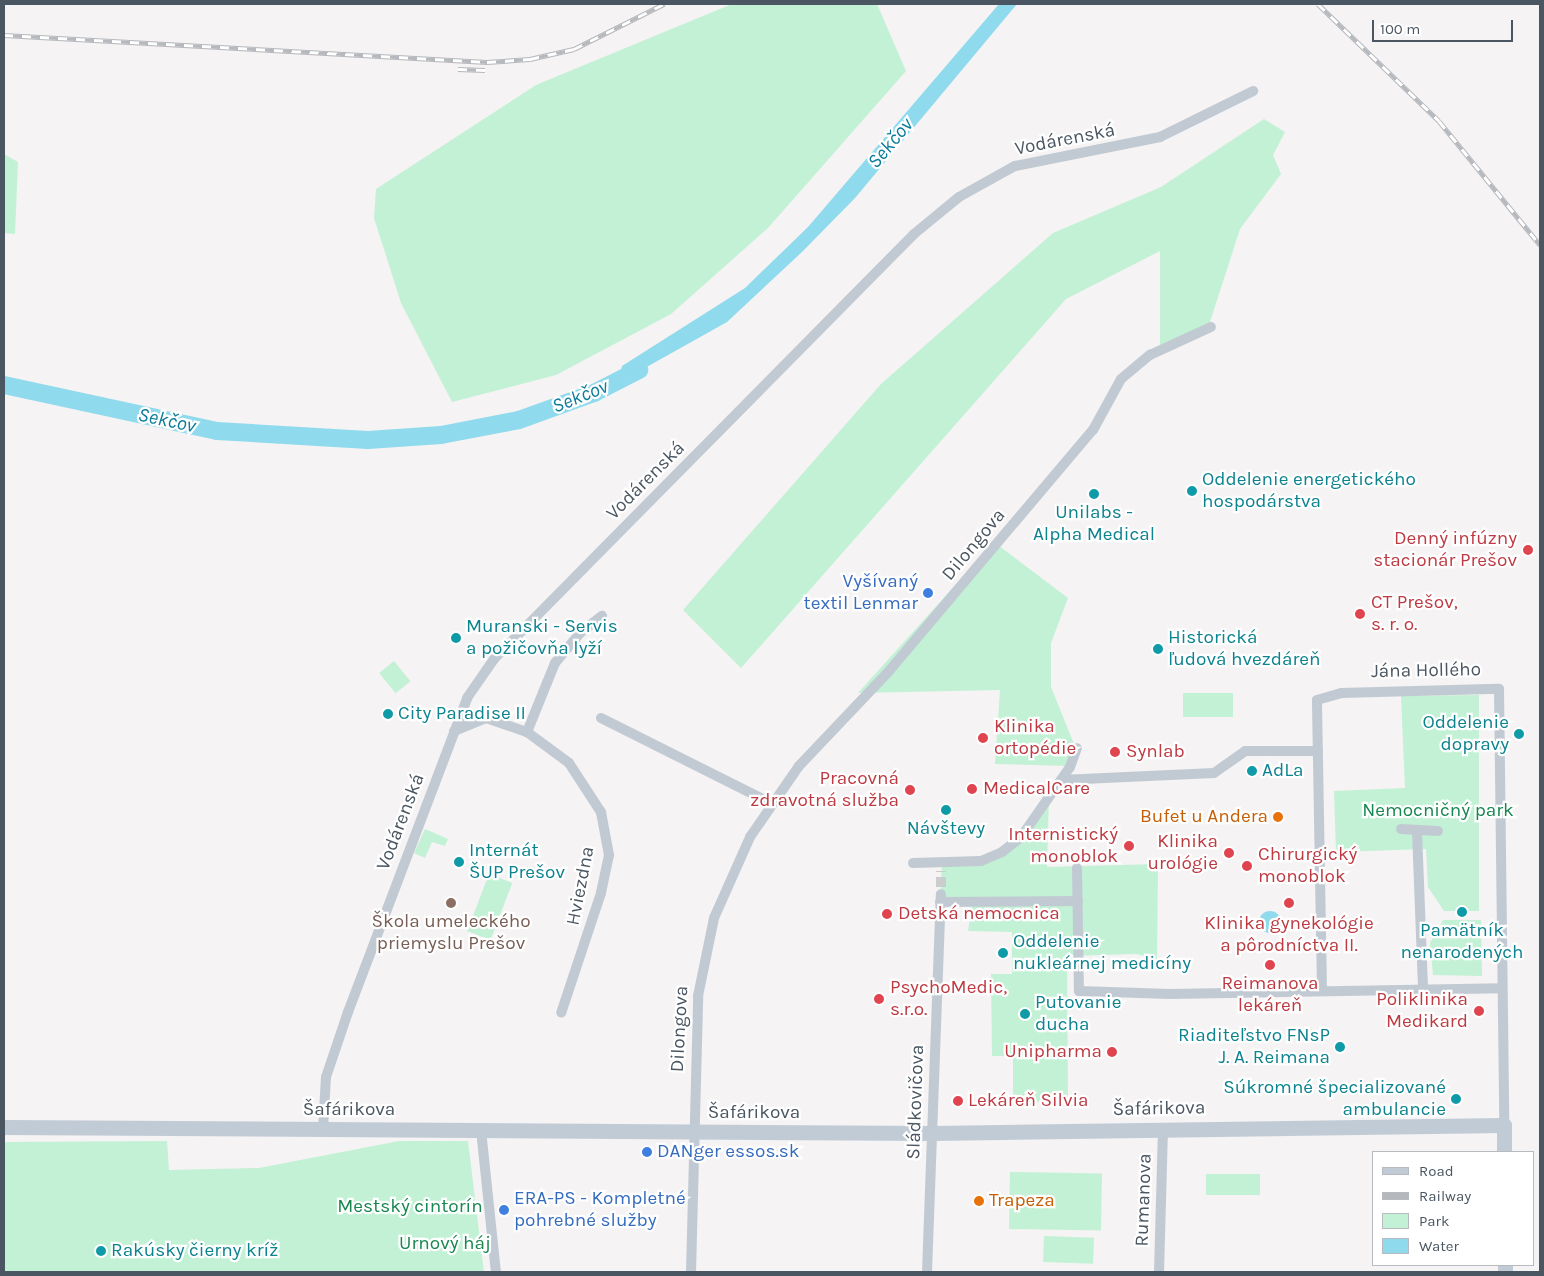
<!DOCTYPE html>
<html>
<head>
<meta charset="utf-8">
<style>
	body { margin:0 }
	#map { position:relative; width:1544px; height:1276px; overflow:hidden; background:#f5f3f3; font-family:Karla,sans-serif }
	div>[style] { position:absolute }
	.green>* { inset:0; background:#c3f1d5; transform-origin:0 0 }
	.water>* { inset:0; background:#90daee }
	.round { border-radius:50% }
	.river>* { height:18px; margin:-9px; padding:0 9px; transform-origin:9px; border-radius:9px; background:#90daee }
	.street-tunnel>* { height:10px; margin-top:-5px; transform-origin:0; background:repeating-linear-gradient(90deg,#caccce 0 10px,transparent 0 15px) }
	.street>* { height:10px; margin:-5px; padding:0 5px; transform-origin:5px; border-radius:5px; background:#c1cad2 }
	.secondary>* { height:15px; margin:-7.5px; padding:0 7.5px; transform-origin:7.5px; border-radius:7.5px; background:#c1cbd6 }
	.rail>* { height:5px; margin-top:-2.5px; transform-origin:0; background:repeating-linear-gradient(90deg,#fff 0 9px,#b5b8bd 0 18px); box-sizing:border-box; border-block:1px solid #b5b8bd }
	.dots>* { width:14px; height:14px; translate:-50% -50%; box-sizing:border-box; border:2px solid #fff; border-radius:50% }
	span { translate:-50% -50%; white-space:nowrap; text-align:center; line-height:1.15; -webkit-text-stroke:4.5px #fff; paint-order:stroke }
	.street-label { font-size:19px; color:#4a5661 }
	.culture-label { font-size:19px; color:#0d838f }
	.left { translate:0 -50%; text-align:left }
	.right { translate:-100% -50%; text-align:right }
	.health-label { font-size:19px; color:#be3a42 }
	.shop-label { font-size:19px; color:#366cbe }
	.park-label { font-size:19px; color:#17864f }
	.food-label { font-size:19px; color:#c56008 }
	.education-label { font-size:19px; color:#785e54 }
	.water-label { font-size:20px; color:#0c7c9b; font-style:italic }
	.frame { position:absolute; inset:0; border:5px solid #4a5661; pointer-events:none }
	.legend { position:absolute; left:1372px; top:1151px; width:162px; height:115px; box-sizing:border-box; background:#fff; border:1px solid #b7bbc0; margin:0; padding:6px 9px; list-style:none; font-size:15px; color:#4a5661 }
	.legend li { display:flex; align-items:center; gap:10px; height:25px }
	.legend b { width:25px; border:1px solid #b7bbc0 }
	.scale { position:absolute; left:1372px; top:20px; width:141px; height:22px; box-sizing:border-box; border:2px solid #4a5661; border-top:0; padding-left:6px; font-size:15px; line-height:18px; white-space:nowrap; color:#4a5661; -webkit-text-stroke:4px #fff; paint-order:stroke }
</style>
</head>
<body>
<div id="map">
	<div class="green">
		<div style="clip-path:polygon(732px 4px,877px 4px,906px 71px,768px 228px,671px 314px,556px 375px,452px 402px,401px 303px,374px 218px,376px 189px,536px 85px)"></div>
		<div style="clip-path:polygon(1264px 119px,1285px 132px,1273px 155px,1281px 174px,1240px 229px,1209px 325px,1160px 347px,1160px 251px,1066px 299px,741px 668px,683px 610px,881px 384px,1053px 233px,1161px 187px)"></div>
		<div style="clip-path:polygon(4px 154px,18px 162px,15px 234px,4px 233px)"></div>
		<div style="clip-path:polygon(994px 542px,1068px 598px,1051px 643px,1051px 687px,1076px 749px,1069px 766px,995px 764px,1000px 690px,858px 693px)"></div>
		<div style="left:394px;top:661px;width:26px;height:19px;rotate:51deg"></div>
		<div style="left:1233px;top:693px;width:24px;height:50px;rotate:90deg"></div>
		<div style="clip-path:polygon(1479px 695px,1479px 911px,1444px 911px,1428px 887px,1426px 849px,1336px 852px,1334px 791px,1405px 788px,1401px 696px)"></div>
		<div style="clip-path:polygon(1049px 796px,1047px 867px,1158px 864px,1157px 959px,1136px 954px,1067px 956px,1068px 1101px,1013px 1102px,1013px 1056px,992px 1056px,991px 974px,1012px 974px,1012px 932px,968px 931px,972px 904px,940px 902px,942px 862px,1001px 854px)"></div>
		<div style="clip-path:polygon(425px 829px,448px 839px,445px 846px,432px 842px,425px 858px,414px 853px)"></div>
		<div style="left:489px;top:874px;width:25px;height:61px;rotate:21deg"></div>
		<div style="clip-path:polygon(1443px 920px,1481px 920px,1482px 976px,1433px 975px,1430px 943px)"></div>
		<div style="clip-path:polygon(167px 1141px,169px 1170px,259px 1168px,399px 1141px,468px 1141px,484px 1272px,4px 1272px,4px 1142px)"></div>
		<div style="left:1010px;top:1172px;width:92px;height:57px;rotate:1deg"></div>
		<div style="left:1206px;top:1174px;width:54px;height:21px"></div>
		<div style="left:1044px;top:1236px;width:50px;height:26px;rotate:2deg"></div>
	</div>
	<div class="water">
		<div style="clip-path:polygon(999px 4px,1017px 4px,855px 198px,803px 251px,727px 322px,618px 383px,622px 366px,745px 288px,808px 227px)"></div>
		<div class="round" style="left:1259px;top:911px;width:22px;height:22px"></div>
	</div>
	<div class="river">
		<div style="left:4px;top:385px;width:218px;rotate:12.2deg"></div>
		<div style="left:217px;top:431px;width:151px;rotate:3.4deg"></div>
		<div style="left:368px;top:440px;width:73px;rotate:-3.9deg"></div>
		<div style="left:441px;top:435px;width:79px;rotate:-10.9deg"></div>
		<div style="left:519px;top:420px;width:80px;rotate:-19.8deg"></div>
		<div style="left:594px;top:393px;width:51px;rotate:-27.1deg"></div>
	</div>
	<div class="street-tunnel">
		<div style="left:941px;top:887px;width:16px;rotate:-90deg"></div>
	</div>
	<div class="street">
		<div style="left:601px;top:718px;width:190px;rotate:26.6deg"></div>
		<div style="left:454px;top:731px;width:35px;rotate:-22deg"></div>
		<div style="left:486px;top:718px;width:43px;rotate:18.9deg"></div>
		<div style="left:527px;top:732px;width:52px;rotate:36.4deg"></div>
		<div style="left:569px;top:763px;width:59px;rotate:56.9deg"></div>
		<div style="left:601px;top:812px;width:44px;rotate:79.5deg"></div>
		<div style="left:609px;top:855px;width:39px;rotate:102deg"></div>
		<div style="left:601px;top:893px;width:126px;rotate:108.4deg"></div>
		<div style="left:527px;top:732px;width:74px;rotate:-67.9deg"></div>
		<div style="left:555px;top:663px;width:39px;rotate:-50deg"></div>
		<div style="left:580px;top:633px;width:28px;rotate:-38deg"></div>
		<div style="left:1061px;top:780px;width:153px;rotate:-2.6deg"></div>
		<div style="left:1214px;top:773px;width:38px;rotate:-35deg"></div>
		<div style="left:1245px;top:751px;width:73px"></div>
		<div style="left:1401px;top:829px;width:37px;rotate:3deg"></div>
		<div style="left:1417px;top:831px;width:159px;rotate:87.8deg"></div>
		<div style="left:913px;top:863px;width:68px;rotate:-1.7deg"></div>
		<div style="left:981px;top:861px;width:23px;rotate:-23deg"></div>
		<div style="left:1002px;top:852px;width:24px;rotate:-38deg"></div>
		<div style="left:1021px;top:837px;width:85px;rotate:-55deg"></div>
		<div style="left:1070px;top:767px;width:20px;rotate:-70deg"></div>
		<div style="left:1077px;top:868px;width:123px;rotate:89.1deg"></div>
		<div style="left:1079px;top:991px;width:91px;rotate:1.9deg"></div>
		<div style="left:1170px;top:994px;width:332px;rotate:-1deg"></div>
		<div style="left:940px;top:902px;width:138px;rotate:-0.4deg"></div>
		<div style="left:1322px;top:990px;width:290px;rotate:-91deg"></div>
		<div style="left:1317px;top:700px;width:25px;rotate:-16deg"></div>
		<div style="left:1341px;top:693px;width:158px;rotate:-1.5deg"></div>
		<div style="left:1499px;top:689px;width:436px;rotate:89.3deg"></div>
		<div style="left:323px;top:1129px;width:52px;rotate:-86.7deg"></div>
		<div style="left:326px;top:1077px;width:69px;rotate:-71.3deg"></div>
		<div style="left:348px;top:1012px;width:336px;rotate:-69.2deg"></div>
		<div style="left:467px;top:698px;width:47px;rotate:-55.3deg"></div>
		<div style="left:494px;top:659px;width:598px;rotate:-45.34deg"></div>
		<div style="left:914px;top:234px;width:58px;rotate:-39.4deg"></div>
		<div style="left:959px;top:197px;width:64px;rotate:-29deg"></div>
		<div style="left:1015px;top:166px;width:148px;rotate:-11.3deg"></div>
		<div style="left:1160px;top:137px;width:104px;rotate:-26.3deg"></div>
		<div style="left:481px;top:1130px;width:143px;rotate:84deg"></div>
		<div style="left:691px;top:1272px;width:276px;rotate:-88.5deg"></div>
		<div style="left:698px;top:996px;width:80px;rotate:-78.4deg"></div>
		<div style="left:714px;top:918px;width:89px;rotate:-66deg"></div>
		<div style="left:750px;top:837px;width:86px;rotate:-55.4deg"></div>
		<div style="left:799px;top:766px;width:131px;rotate:-46.5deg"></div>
		<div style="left:889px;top:671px;width:316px;rotate:-49.8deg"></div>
		<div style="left:1093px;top:430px;width:58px;rotate:-61.2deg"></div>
		<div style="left:1121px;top:379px;width:38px;rotate:-40deg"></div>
		<div style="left:1150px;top:355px;width:67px;rotate:-24.7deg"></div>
		<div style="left:927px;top:1272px;width:378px;rotate:-87.9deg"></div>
		<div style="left:1159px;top:1272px;width:144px;rotate:-88.4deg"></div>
	</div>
	<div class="secondary">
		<div style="left:4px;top:1127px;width:928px;rotate:0.37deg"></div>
		<div style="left:932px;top:1133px;width:572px;rotate:-0.8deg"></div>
		<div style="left:1504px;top:1125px;width:27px;rotate:90deg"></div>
		<div style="left:1505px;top:1265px;width:7px;rotate:90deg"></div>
	</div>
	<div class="rail">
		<div style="left:1318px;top:4px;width:168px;rotate:44deg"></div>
		<div style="left:1439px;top:121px;width:160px;rotate:50.8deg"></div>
		<div style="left:4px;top:35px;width:484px;rotate:3.2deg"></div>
		<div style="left:487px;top:62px;width:43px;rotate:-4deg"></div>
		<div style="left:530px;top:59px;width:45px;rotate:-12.8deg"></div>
		<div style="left:574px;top:49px;width:101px;rotate:-26.6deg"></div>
		<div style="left:458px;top:69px;width:27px;rotate:2deg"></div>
	</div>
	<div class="dots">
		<div style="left:1192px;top:491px;background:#0f9aa8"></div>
		<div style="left:1094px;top:494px;background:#0f9aa8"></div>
		<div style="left:1528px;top:550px;background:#e0444e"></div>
		<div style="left:928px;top:593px;background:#3f7fe0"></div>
		<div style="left:1360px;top:614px;background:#e0444e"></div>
		<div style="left:456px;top:638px;background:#0f9aa8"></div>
		<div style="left:1158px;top:649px;background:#0f9aa8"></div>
		<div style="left:388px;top:714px;background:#0f9aa8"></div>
		<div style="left:1519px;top:734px;background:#0f9aa8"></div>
		<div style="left:983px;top:738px;background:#e0444e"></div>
		<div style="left:1115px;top:752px;background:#e0444e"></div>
		<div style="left:1252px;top:771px;background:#0f9aa8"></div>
		<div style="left:972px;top:789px;background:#e0444e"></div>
		<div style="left:910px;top:790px;background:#e0444e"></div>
		<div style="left:946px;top:810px;background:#0f9aa8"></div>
		<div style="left:1278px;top:817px;background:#e8710a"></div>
		<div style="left:1129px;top:846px;background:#e0444e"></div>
		<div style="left:1229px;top:853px;background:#e0444e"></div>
		<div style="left:459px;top:862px;background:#0f9aa8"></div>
		<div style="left:1247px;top:866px;background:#e0444e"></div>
		<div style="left:451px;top:903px;background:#8d6e63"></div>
		<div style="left:1289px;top:903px;background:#e0444e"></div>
		<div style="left:1462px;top:912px;background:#0f9aa8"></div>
		<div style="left:887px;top:914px;background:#e0444e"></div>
		<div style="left:1003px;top:953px;background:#0f9aa8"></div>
		<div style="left:1270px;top:965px;background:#e0444e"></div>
		<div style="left:879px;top:999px;background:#e0444e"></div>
		<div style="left:1479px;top:1011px;background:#e0444e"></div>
		<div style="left:1025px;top:1014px;background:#0f9aa8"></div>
		<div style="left:1340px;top:1047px;background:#0f9aa8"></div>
		<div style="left:1112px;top:1052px;background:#e0444e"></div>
		<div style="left:1456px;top:1099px;background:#0f9aa8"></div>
		<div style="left:958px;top:1101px;background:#e0444e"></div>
		<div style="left:647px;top:1152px;background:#3f7fe0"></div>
		<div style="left:979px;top:1201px;background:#e8710a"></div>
		<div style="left:504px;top:1210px;background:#3f7fe0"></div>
		<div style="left:101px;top:1251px;background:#0f9aa8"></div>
	</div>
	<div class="street-label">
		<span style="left:1065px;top:140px;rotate:-11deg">Vodárenská</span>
		<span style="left:646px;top:481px;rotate:-45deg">Vodárenská</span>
		<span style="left:974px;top:545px;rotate:-50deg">Dilongova</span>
		<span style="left:1426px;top:671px;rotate:-1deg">Jána Hollého</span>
		<span style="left:401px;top:822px;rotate:-69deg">Vodárenská</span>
		<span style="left:581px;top:886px;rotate:-79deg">Hviezdna</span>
		<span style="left:680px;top:1029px;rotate:-87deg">Dilongova</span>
		<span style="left:916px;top:1102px;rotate:-88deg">Sládkovičova</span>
		<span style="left:1159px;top:1109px;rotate:-1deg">Šafárikova</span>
		<span style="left:349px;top:1110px">Šafárikova</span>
		<span style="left:754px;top:1113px">Šafárikova</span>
		<span style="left:1144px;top:1200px;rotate:-88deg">Rumanova</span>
	</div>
	<div class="culture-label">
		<span class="left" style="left:1202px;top:491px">Oddelenie energetického<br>hospodárstva</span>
		<span style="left:1094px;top:524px">Unilabs -<br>Alpha Medical</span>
		<span class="left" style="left:466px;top:638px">Muranski - Servis<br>a požičovňa lyží</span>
		<span class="left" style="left:1168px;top:649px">Historická<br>ľudová hvezdáreň</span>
		<span class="left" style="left:398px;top:714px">City Paradise II</span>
		<span class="right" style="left:1509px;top:734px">Oddelenie<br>dopravy</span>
		<span class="left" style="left:1262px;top:771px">AdLa</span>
		<span style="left:946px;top:829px">Návštevy</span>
		<span class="left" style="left:469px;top:862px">Internát<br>ŠUP Prešov</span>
		<span style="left:1462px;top:942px">Pamätník<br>nenarodených</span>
		<span class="left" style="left:1013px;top:953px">Oddelenie<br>nukleárnej medicíny</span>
		<span class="left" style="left:1035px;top:1014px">Putovanie<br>ducha</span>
		<span class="right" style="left:1330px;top:1047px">Riaditeľstvo FNsP<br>J. A. Reimana</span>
		<span class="right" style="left:1446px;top:1099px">Súkromné špecializované<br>ambulancie</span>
		<span class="left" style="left:111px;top:1251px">Rakúsky čierny kríž</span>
	</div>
	<div class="health-label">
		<span class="right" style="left:1517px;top:550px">Denný infúzny<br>stacionár Prešov</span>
		<span class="left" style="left:1371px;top:614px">CT Prešov,<br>s. r. o.</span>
		<span class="left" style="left:994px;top:738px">Klinika<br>ortopédie</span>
		<span class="left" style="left:1126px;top:752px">Synlab</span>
		<span class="right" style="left:899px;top:790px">Pracovná<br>zdravotná služba</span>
		<span class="left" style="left:983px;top:789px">MedicalCare</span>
		<span class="right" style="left:1118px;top:846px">Internistický<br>monoblok</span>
		<span class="right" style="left:1218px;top:853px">Klinika<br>urológie</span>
		<span class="left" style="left:1258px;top:866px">Chirurgický<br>monoblok</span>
		<span class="left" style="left:898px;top:914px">Detská nemocnica</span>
		<span style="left:1289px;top:935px">Klinika gynekológie<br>a pôrodníctva II.</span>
		<span style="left:1270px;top:995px">Reimanova<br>lekáreň</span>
		<span class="left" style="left:890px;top:999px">PsychoMedic,<br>s.r.o.</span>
		<span class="right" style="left:1468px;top:1011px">Poliklinika<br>Medikard</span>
		<span class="right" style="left:1102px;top:1052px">Unipharma</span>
		<span class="left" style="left:968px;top:1101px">Lekáreň Silvia</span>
	</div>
	<div class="shop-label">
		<span class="right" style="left:918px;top:593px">Vyšívaný<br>textil Lenmar</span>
		<span class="left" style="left:657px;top:1152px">DANger essos.sk</span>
		<span class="left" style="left:514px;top:1210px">ERA-PS - Kompletné<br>pohrebné služby</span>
	</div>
	<div class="park-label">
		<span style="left:1438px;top:811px">Nemocničný park</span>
		<span style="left:410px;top:1207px">Mestský cintorín</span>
		<span style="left:445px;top:1244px">Urnový háj</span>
	</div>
	<div class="food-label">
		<span class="right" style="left:1268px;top:817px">Bufet u Andera</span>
		<span class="left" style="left:989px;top:1201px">Trapeza</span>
	</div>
	<div class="education-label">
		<span style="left:451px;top:933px">Škola umeleckého<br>priemyslu Prešov</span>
	</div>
	<div class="water-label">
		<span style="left:890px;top:143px;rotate:-50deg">Sekčov</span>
		<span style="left:580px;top:396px;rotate:-22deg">Sekčov</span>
		<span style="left:167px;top:420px;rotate:12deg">Sekčov</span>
	</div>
	<div class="frame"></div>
	<ul class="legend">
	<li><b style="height:6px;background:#c1cbd6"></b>Road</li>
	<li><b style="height:6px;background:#b5b8bd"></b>Railway</li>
	<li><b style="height:14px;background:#c3f1d5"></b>Park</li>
	<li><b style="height:14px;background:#90daee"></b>Water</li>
	</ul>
	<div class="scale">100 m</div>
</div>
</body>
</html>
